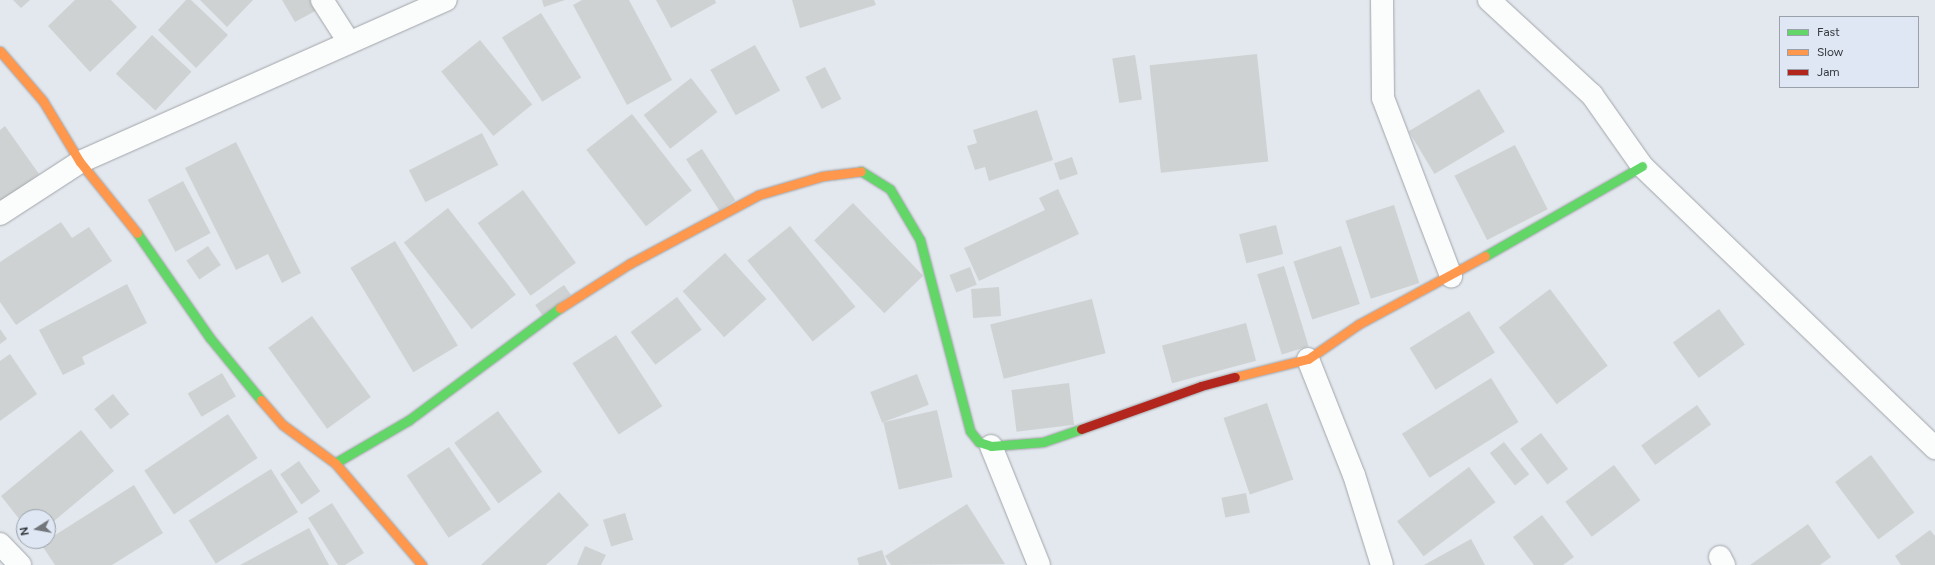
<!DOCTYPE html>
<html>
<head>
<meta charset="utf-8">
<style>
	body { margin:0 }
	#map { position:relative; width:1935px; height:565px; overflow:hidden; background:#e3e8ee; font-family:Figtree,sans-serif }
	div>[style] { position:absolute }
	.building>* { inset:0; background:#cfd2d2; transform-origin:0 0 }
	.roads { filter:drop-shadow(0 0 1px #a2a5aa) drop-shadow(0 0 1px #a2a5aa) }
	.street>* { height:22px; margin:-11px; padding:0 11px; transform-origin:11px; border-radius:11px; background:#fbfcfc }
	.fast>* { height:9px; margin:-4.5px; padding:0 4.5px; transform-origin:4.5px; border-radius:4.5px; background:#63d668 }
	.slow>* { height:9px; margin:-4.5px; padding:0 4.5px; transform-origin:4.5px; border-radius:4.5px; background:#ff974d }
	.jam>* { height:9px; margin:-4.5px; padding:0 4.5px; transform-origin:4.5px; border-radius:4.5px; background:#b3261e }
	span { translate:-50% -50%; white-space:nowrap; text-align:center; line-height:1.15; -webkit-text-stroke:3px #dee7f3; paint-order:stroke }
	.legend { position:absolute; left:1779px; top:16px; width:140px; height:72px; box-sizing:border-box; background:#dee7f3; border:1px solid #9aa1aa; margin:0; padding:5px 7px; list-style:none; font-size:12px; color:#35383d }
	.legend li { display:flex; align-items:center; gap:8px; height:20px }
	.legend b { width:20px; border:1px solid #9aa1aa }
	.north { position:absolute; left:16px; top:509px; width:40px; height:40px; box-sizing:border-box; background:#dee7f3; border:1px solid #9aa1aa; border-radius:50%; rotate:259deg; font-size:11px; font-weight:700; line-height:16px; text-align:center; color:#35383d }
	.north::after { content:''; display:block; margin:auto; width:14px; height:18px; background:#72767b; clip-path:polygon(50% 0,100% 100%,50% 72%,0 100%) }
</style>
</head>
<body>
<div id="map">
	<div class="building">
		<div style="clip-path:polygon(13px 0,30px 0,21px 8px)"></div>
		<div style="clip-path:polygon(75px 0,111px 0,137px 27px,90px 72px,48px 26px)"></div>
		<div style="clip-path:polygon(186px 0,191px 0,228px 35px,196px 68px,158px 30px)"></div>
		<div style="clip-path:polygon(200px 0,253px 0,227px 27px)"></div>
		<div style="clip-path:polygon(282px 0,311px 0,317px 10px,295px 22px)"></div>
		<div style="clip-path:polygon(542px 0,565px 0,544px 7px)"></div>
		<div style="clip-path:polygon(582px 0,629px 0,672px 80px,627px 105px,573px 5px)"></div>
		<div style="clip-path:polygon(656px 0,715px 0,716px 3px,671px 28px)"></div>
		<div style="clip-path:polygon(792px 0,874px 0,876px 5px,800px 28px)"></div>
		<div style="left:541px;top:13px;width:76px;height:46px;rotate:58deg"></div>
		<div style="left:152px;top:35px;width:54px;height:53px;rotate:43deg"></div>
		<div style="left:480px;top:40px;width:83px;height:50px;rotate:51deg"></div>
		<div style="left:755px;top:45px;width:52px;height:51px;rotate:61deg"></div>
		<div style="left:1257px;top:54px;width:108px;height:108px;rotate:84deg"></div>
		<div style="left:1135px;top:55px;width:45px;height:23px;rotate:81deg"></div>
		<div style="left:825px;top:67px;width:36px;height:22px;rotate:63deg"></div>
		<div style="left:691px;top:78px;width:43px;height:60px;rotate:52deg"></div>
		<div style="left:1479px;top:89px;width:50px;height:82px;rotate:59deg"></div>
		<div style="clip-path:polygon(1037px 110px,1053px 160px,989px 181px,985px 167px,975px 170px,967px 146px,977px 143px,973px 130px)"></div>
		<div style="left:632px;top:114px;width:97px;height:58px;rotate:52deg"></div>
		<div style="clip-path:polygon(5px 126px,39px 174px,0 203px,0 130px)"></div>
		<div style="left:482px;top:133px;width:36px;height:82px;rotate:63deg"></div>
		<div style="clip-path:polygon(236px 142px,301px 273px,282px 283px,268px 254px,236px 270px,185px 168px)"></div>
		<div style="left:1515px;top:145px;width:72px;height:68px;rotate:63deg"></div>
		<div style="left:702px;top:149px;width:61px;height:19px;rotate:57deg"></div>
		<div style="left:1072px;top:157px;width:18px;height:19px;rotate:71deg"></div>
		<div style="left:183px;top:181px;width:59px;height:40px;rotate:62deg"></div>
		<div style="clip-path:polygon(1058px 189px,1079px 234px,979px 281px,964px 248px,1045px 210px,1039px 198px)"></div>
		<div style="left:523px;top:190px;width:90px;height:56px;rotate:54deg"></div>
		<div style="left:853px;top:203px;width:101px;height:54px;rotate:46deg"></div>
		<div style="left:1394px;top:205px;width:82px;height:51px;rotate:72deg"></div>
		<div style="left:448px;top:208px;width:110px;height:56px;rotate:52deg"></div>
		<div style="clip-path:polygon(61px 222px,72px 238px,89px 227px,112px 261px,16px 325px,0 302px,0 262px)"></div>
		<div style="left:1276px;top:225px;width:30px;height:38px;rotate:76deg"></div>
		<div style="left:790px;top:226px;width:104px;height:55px;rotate:51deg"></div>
		<div style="left:395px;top:241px;width:122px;height:52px;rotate:59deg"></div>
		<div style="left:208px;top:246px;width:23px;height:26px;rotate:56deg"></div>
		<div style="left:1341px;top:246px;width:61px;height:50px;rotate:72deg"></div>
		<div style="left:725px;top:253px;width:62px;height:57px;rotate:48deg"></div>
		<div style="left:1284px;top:266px;width:84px;height:28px;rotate:73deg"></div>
		<div style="left:970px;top:267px;width:19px;height:22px;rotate:69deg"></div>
		<div style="clip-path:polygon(127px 284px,147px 323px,82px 357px,85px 364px,63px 375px,39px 330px)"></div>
		<div style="left:564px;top:285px;width:12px;height:35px;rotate:55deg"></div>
		<div style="left:999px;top:287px;width:29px;height:28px;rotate:86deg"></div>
		<div style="left:1550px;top:289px;width:96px;height:64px;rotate:53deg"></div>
		<div style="left:677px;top:297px;width:41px;height:58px;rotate:53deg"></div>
		<div style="left:1092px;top:299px;width:56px;height:105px;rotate:76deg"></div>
		<div style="left:1719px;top:309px;width:44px;height:57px;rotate:54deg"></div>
		<div style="left:1469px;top:311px;width:49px;height:70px;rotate:58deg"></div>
		<div style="left:312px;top:316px;width:100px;height:54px;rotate:54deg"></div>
		<div style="left:1246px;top:323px;width:39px;height:87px;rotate:75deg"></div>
		<div style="clip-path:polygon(0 329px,7px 339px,0 344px)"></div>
		<div style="left:616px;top:335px;width:85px;height:52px;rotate:57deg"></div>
		<div style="clip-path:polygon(10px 354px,37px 394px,0 421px,0 361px)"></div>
		<div style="left:222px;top:373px;width:27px;height:40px;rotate:59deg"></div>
		<div style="left:917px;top:374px;width:33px;height:50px;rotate:69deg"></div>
		<div style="left:1491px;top:378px;width:52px;height:105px;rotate:58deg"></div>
		<div style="left:1069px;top:383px;width:42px;height:58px;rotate:83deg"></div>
		<div style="left:113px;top:394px;width:26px;height:24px;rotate:51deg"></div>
		<div style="left:1267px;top:403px;width:81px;height:46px;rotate:71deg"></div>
		<div style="left:1697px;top:405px;width:24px;height:69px;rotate:54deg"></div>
		<div style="left:937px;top:410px;width:69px;height:55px;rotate:77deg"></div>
		<div style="left:498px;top:411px;width:75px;height:54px;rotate:54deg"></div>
		<div style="left:228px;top:414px;width:53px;height:101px;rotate:56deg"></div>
		<div style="clip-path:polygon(81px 430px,114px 471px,48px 526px,48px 517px,24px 517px,24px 525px,1px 496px)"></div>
		<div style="left:1541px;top:433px;width:45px;height:26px;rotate:53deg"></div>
		<div style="left:1504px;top:442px;width:41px;height:18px;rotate:52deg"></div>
		<div style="left:449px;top:447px;width:75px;height:51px;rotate:56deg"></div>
		<div style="left:1871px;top:455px;width:72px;height:45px;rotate:53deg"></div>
		<div style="left:299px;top:461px;width:37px;height:23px;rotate:55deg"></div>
		<div style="left:1614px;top:465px;width:44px;height:61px;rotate:53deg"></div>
		<div style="left:1469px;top:467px;width:44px;height:90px;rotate:53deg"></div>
		<div style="left:271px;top:469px;width:51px;height:97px;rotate:58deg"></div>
		<div style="clip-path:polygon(134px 485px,163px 533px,112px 565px,55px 565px,41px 544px)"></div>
		<div style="clip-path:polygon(559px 492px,589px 525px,546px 565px,481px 565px)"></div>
		<div style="left:1246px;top:493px;width:20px;height:25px;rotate:79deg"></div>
		<div style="clip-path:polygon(332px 503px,364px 553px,345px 565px,338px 565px,308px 518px)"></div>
		<div style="clip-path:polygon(967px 504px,1005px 564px,891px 565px,885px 556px)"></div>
		<div style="left:625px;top:513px;width:28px;height:23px;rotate:73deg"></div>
		<div style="clip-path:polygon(1542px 515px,1574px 557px,1563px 565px,1534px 565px,1513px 537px)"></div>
		<div style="clip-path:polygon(1808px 524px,1831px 557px,1820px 565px,1750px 565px)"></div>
		<div style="clip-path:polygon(309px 528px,329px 565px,240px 565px)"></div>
		<div style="clip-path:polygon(1930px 530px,1935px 536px,1935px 565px,1901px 565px,1895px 556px)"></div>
		<div style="clip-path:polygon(1471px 539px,1485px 565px,1424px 565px)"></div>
		<div style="clip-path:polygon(585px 546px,606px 555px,601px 565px,577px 565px)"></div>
		<div style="clip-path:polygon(882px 550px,887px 565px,859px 565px,857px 558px)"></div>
	</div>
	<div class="roads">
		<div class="street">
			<div style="left:322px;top:0;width:50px;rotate:57.3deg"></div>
			<div style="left:1382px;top:0;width:98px;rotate:89.4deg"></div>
			<div style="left:1383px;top:98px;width:191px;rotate:69.1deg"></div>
			<div style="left:1489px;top:0;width:140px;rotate:42.7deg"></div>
			<div style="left:1592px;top:95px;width:87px;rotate:54.8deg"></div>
			<div style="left:1642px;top:166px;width:407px;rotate:43.9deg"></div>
			<div style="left:0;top:214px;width:95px;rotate:-33deg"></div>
			<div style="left:80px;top:162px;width:400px;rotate:-23.9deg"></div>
			<div style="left:1308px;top:359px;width:125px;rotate:68.4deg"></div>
			<div style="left:1354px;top:475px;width:94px;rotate:72.7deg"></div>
			<div style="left:991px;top:446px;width:128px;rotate:68deg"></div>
			<div style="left:0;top:544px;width:29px;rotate:46deg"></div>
			<div style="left:1720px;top:557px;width:9px;rotate:63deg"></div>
		</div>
		<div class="fast">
			<div style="left:861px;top:171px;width:34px;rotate:32deg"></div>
			<div style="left:890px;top:189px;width:59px;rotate:59.5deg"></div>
			<div style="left:920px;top:240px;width:197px;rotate:75.3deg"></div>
			<div style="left:970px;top:431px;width:14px;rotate:51deg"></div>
			<div style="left:979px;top:442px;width:13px;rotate:18deg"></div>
			<div style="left:991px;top:446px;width:52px;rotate:-4.4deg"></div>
			<div style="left:1043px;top:442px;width:40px;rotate:-18.9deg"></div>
			<div style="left:137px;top:233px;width:128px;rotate:55.2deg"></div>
			<div style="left:210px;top:338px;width:80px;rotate:50.6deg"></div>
			<div style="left:1485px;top:256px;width:181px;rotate:-29.8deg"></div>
			<div style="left:335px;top:463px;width:86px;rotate:-30.2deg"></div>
			<div style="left:409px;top:420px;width:188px;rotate:-36.6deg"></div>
		</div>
		<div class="slow">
			<div style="left:0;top:51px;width:66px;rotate:49.3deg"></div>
			<div style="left:43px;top:101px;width:71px;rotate:58.8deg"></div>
			<div style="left:80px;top:162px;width:91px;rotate:51.2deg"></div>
			<div style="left:560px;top:308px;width:82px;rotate:-32.5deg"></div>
			<div style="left:629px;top:264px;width:146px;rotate:-28.1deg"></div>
			<div style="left:758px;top:195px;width:68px;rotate:-16.3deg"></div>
			<div style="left:823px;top:176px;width:38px;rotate:-7deg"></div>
			<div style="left:1235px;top:377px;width:75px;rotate:-13.9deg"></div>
			<div style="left:1308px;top:359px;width:62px;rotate:-34.5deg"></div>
			<div style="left:1359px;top:324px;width:143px;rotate:-28.4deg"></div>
			<div style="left:261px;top:400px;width:33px;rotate:49deg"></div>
			<div style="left:283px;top:425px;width:64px;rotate:36.2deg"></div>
			<div style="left:335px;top:463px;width:134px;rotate:49.5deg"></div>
		</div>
		<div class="jam">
			<div style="left:1081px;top:429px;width:127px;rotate:-19.7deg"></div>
			<div style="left:1201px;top:386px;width:35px;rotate:-15deg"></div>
		</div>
	</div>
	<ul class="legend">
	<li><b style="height:5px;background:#63d668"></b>Fast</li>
	<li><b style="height:5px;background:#ff974d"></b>Slow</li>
	<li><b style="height:5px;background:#b3261e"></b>Jam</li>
	</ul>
	<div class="north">N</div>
</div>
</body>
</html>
